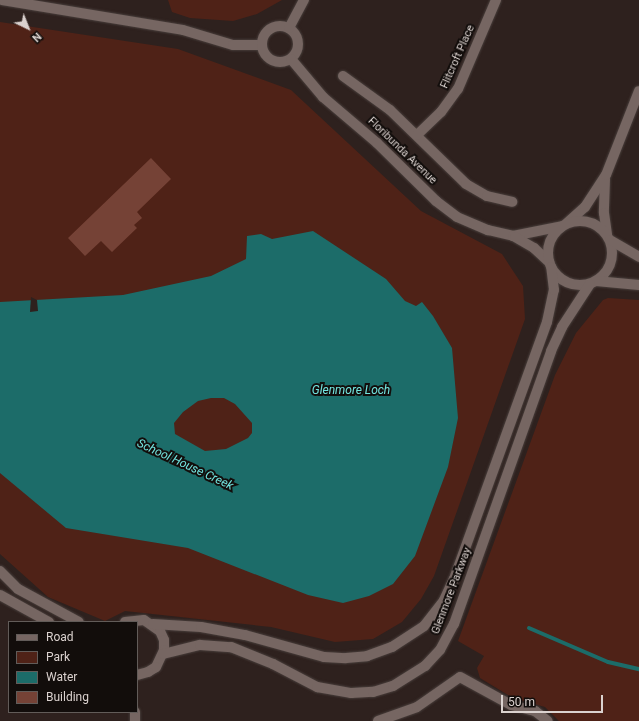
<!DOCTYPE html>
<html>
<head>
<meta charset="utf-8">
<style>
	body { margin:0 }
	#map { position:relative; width:639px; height:721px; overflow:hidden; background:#2e211e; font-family:Roboto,sans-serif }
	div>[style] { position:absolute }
	.green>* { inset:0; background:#4f2217 }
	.water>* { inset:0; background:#1c6c69 }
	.pier>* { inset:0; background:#2e211e }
	.stream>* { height:4px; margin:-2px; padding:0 2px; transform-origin:2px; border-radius:2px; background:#1c6c69 }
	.building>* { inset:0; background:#754236 }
	.roads { filter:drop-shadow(0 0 1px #493f3c) drop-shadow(0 0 1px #493f3c) }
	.minor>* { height:10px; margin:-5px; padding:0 5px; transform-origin:5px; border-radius:5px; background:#766662 }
	.tertiary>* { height:10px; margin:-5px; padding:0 5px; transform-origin:5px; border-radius:5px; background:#766662 }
	.tertiary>.ring { margin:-5px; padding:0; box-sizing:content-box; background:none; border:10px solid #766662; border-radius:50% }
	.secondary>* { height:10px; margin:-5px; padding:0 5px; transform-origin:5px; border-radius:5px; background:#766662 }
	.secondary>.ring { margin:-5px; padding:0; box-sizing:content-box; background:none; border:10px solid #766662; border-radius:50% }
	span { translate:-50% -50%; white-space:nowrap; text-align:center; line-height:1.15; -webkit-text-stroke:4px #120d0b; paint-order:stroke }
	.street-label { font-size:11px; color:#dbd2cf }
	.water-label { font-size:12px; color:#73e5e0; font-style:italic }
	.legend { position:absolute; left:8px; top:621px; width:130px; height:92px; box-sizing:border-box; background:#120d0b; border:1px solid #625c59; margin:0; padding:5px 7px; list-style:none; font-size:12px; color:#dbd2cf }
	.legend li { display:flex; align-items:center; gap:8px; height:20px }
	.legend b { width:20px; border:1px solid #625c59 }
	.north { position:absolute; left:8px; top:8px; width:40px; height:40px; -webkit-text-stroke:3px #120d0b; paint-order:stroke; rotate:137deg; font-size:11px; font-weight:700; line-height:16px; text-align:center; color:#dbd2cf }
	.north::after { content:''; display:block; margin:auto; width:14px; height:18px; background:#dbd2cf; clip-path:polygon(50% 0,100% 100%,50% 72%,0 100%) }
	.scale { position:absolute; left:501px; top:695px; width:102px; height:18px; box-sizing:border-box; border:2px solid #dbd2cf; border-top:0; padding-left:5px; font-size:12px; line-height:14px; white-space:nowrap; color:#dbd2cf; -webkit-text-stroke:3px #120d0b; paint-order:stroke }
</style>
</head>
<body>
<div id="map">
	<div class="green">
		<div style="clip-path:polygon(168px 0,282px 0,257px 14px,233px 21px,190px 18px,172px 12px)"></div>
		<div style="clip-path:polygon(0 22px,178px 49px,291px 90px,421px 211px,502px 254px,523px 286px,525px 319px,434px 576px,421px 599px,402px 622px,373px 639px,335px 642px,271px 627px,125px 611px,105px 621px,48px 597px,0 554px)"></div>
		<div style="clip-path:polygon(608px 298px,639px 300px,639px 721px,559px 721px,545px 707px,513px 698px,480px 678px,477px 668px,484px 656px,458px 641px,555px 375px,576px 333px,603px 300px)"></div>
	</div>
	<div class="water">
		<div style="clip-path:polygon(evenodd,313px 231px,386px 279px,405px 301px,416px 306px,422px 302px,433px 316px,452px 348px,458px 418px,448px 467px,415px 556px,393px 584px,369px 596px,343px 603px,308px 595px,188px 548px,66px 528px,0 473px,0 302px,123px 295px,211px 276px,246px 259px,247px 236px,261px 234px,272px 239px,313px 231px,211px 398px,224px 398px,235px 404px,252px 423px,252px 433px,248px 438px,226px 449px,205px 451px,175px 434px,174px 423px,183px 412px,198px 401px,211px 398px)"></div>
	</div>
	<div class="pier">
		<div style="clip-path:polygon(31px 297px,37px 300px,38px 311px,30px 312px)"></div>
	</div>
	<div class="stream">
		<div style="left:529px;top:628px;width:86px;rotate:23.3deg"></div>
		<div style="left:608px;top:662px;width:32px;rotate:13deg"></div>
	</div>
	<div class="building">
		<div style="clip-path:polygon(151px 158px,171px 179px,137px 212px,142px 218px,134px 225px,137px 228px,112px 252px,101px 241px,85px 256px,68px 238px)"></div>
	</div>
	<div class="roads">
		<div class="minor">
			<div style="left:2px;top:0;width:183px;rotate:9.4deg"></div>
			<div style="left:183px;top:30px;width:52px;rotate:16.7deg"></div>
			<div style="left:233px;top:45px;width:28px"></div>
			<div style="left:343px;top:76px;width:58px;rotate:35.9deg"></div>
			<div style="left:390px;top:110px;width:106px;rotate:44.2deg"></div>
			<div style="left:466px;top:184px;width:24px;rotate:30deg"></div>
			<div style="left:487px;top:196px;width:26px;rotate:13deg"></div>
			<div style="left:417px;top:135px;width:33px;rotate:-44deg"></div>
			<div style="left:441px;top:112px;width:29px;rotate:-54deg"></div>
			<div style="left:458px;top:89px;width:97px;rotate:-66.9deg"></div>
			<div style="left:378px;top:721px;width:41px;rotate:-19.7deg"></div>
			<div style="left:417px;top:707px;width:52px;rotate:-34.9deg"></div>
			<div style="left:460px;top:677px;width:58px;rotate:28.8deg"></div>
			<div style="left:511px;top:705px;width:25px;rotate:14deg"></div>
			<div style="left:535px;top:711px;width:16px;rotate:38deg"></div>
		</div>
		<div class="tertiary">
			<div class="ring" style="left:262px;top:26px;width:26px;height:26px"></div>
			<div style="left:289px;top:28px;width:32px;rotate:-62deg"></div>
			<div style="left:291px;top:59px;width:50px;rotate:49.9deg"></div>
			<div style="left:323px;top:97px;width:71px;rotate:40.4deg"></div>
			<div style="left:377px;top:143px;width:83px;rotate:44.5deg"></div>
			<div style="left:436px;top:201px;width:26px;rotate:37deg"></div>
			<div style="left:457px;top:217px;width:34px;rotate:23deg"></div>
			<div style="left:488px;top:230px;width:26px;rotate:13deg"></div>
			<div style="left:513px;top:236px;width:50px;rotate:-11.5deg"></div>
			<div style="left:605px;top:179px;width:34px;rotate:92deg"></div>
			<div style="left:604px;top:213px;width:22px;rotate:82deg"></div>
			<div style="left:567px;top:223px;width:24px;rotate:-42deg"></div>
			<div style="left:585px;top:207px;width:38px;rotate:-57deg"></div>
			<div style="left:606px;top:175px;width:90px;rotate:-68.6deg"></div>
			<div style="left:515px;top:237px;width:22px;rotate:30deg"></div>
			<div style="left:534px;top:248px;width:21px;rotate:43deg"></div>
			<div style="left:135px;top:721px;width:9px;rotate:-90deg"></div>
		</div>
		<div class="secondary">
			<div class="ring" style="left:548px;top:221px;width:54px;height:54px"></div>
			<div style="left:610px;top:240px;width:34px;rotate:30deg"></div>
			<div style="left:596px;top:281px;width:43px;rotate:5.3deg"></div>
			<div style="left:0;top:571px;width:25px;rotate:45deg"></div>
			<div style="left:18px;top:589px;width:69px;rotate:28.4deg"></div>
			<div style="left:0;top:595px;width:56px;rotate:28.9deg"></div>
			<div style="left:125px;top:622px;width:19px;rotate:-6deg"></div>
			<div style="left:144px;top:620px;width:19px;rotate:35deg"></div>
			<div style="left:160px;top:631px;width:10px;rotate:66deg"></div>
			<div style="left:164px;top:640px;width:10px;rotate:90deg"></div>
			<div style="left:164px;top:650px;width:19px;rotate:115deg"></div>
			<div style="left:156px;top:667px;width:9px;rotate:148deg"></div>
			<div style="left:148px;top:672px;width:11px;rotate:165deg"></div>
			<div style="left:153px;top:624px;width:48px;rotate:3.6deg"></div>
			<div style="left:201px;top:627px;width:45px;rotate:10.3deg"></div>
			<div style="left:245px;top:635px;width:82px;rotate:15.6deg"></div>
			<div style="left:324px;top:657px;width:22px;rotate:3deg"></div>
			<div style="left:346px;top:658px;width:21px;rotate:-5deg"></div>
			<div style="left:367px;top:656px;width:27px;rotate:-20deg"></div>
			<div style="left:392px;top:647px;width:38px;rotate:-33deg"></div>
			<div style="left:424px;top:626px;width:33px;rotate:-52deg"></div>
			<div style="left:444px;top:600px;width:23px;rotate:-65deg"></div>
			<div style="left:454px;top:579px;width:273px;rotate:-70.1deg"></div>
			<div style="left:547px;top:322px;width:33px;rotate:-78deg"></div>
			<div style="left:554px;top:290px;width:23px;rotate:-97deg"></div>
			<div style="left:163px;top:654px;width:38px;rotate:-14deg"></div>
			<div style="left:200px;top:645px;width:31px;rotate:4deg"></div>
			<div style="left:231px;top:647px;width:45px;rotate:22deg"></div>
			<div style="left:273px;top:664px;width:50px;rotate:27.6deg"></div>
			<div style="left:317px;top:687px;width:35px;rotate:10deg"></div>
			<div style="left:351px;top:693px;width:22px;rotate:-3deg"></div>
			<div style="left:373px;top:692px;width:21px;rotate:-17deg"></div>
			<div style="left:393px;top:686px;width:38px;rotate:-32deg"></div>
			<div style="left:425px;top:666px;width:22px;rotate:-47deg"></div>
			<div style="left:440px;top:650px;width:30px;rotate:-62deg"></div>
			<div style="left:454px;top:624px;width:290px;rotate:-70.4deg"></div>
			<div style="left:551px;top:351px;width:26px;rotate:-65deg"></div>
			<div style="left:562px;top:327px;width:51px;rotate:-56.9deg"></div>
		</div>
	</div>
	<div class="street-label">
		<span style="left:458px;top:57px;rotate:-66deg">Flitcroft Place</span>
		<span style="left:402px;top:151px;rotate:44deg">Floribunda Avenue</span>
		<span style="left:452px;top:591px;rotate:-69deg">Glenmore Parkway</span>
	</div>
	<div class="water-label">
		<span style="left:351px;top:391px">Glenmore Loch</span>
		<span style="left:185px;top:465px;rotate:25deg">School House Creek</span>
	</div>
	<ul class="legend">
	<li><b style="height:5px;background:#766662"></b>Road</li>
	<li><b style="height:11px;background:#4f2217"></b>Park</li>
	<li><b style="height:11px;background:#1c6c69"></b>Water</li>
	<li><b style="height:11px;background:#754236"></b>Building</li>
	</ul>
	<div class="north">N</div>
	<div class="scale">50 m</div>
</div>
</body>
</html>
